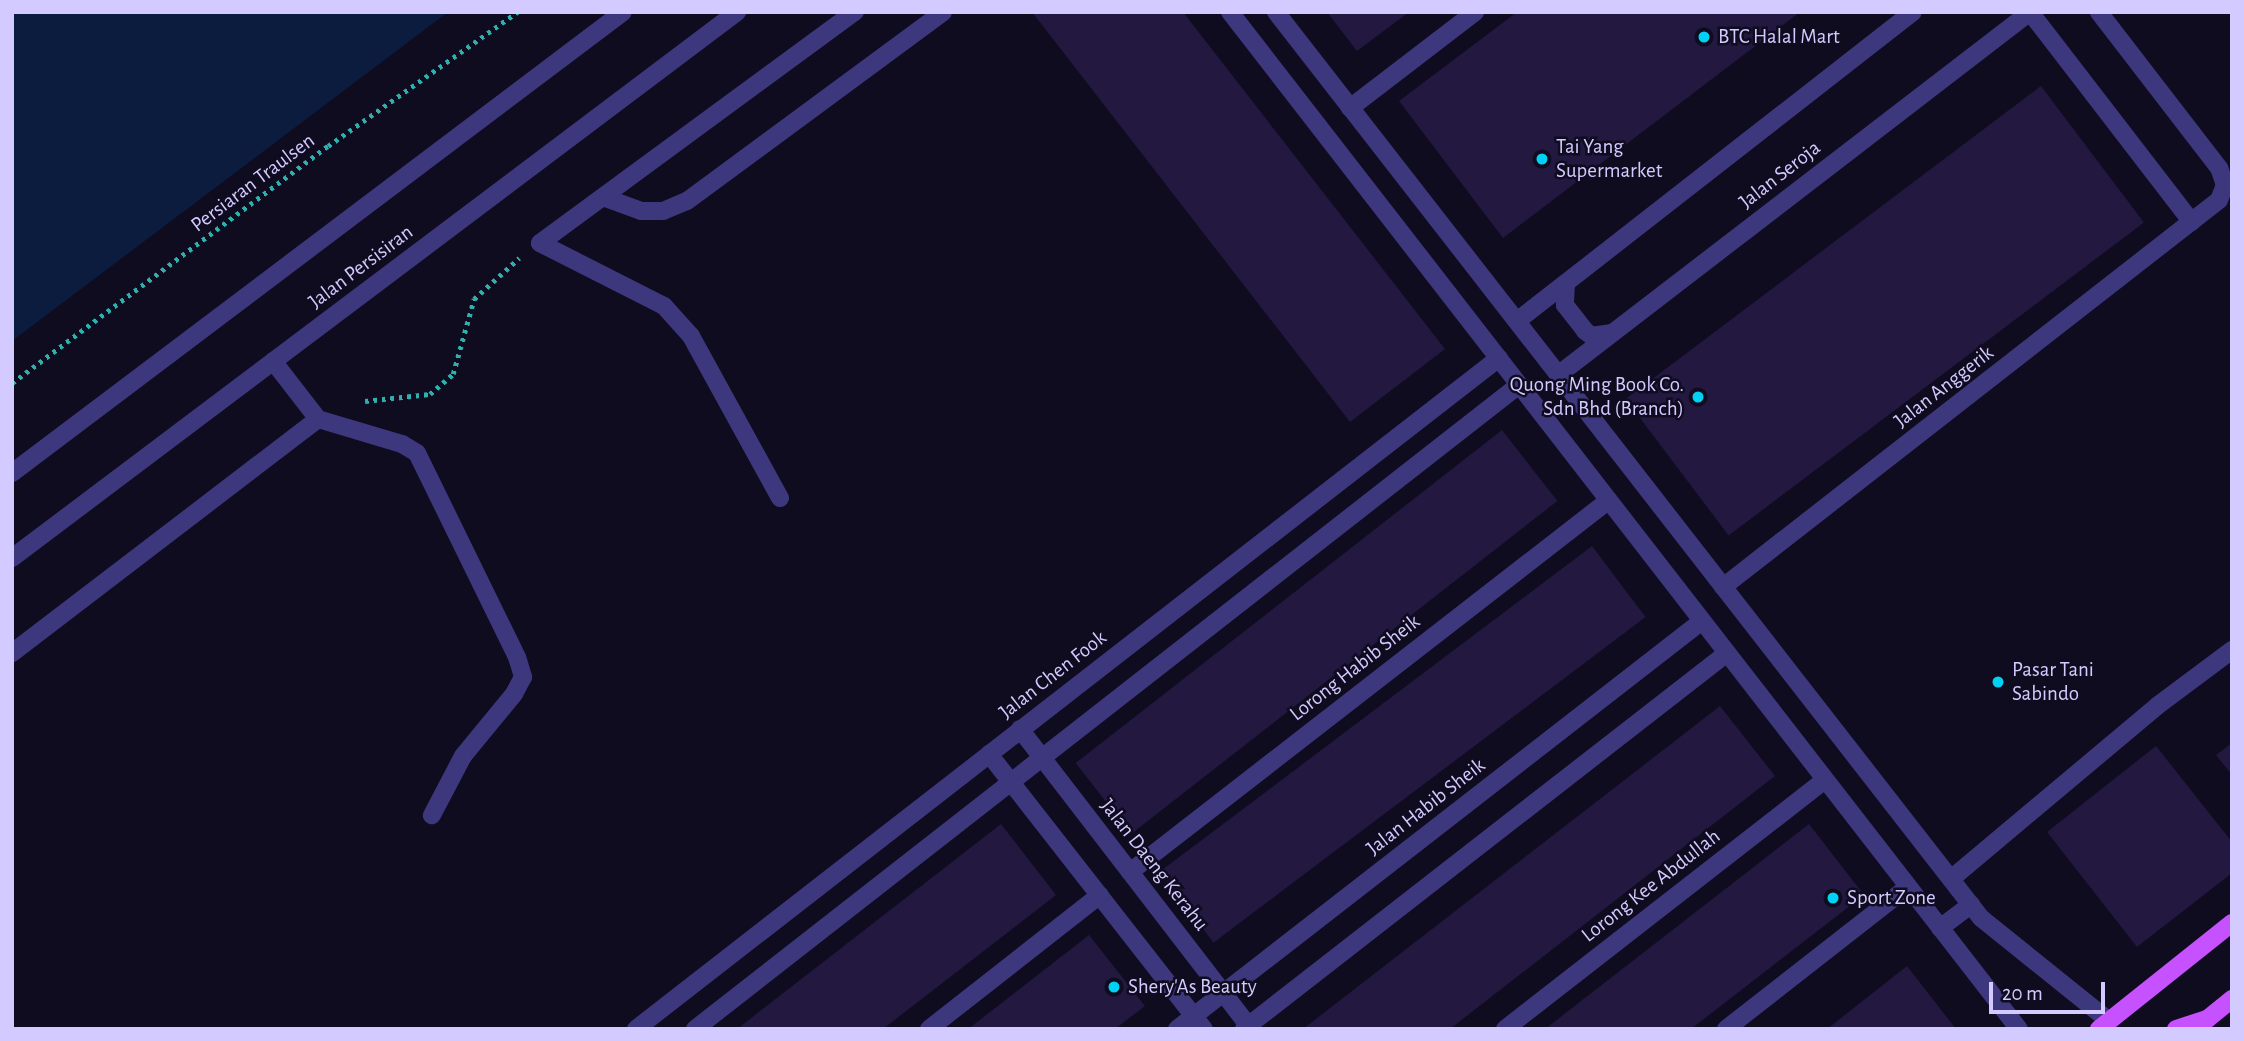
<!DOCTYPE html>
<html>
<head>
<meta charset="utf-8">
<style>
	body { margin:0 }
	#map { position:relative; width:2244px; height:1041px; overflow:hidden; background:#100c1f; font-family:"Alegreya Sans",sans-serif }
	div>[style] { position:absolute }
	.water>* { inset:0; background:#0b1c3f }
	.building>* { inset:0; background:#221840; transform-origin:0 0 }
	.path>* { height:4.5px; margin-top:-2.25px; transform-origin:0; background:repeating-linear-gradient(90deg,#2db0ae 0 3.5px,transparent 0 8.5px) }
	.minor>* { height:18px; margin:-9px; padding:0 9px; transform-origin:9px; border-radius:9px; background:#3d377e }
	.major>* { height:18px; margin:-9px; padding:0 9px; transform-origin:9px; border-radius:9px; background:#c651ff }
	.dots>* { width:19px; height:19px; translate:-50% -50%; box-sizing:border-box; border:4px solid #100c1f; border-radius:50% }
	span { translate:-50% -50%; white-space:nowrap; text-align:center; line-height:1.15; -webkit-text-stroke:5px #100c1f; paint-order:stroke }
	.poi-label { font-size:21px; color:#d3caff }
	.left { translate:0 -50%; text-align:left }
	.right { translate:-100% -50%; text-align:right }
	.street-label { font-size:21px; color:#d3caff }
	.frame { position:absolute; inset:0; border:14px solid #d3caff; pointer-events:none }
	.scale { position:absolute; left:1989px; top:982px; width:116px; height:32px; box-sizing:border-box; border:4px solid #d3caff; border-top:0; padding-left:9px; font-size:21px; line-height:24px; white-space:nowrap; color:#d3caff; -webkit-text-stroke:5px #100c1f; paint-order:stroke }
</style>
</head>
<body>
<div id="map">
	<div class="water">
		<div style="clip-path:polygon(12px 12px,448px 12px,12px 341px)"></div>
	</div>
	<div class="building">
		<div style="clip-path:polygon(1032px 12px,1183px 12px,1445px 349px,1350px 422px)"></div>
		<div style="clip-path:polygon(1327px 12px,1409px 12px,1357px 51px)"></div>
		<div style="clip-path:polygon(1517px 12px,1800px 12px,1503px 238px,1399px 101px)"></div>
		<div style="left:2041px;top:86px;width:171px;height:520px;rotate:53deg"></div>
		<div style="left:1502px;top:430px;width:90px;height:541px;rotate:52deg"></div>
		<div style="left:1592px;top:546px;width:89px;height:541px;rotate:53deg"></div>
		<div style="clip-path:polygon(1720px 706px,1775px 776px,1450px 1029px,1303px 1029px)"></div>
		<div style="clip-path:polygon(2232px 743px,2232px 775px,2216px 755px)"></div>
		<div style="clip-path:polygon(2156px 746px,2232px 842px,2232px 873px,2137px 947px,2047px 832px)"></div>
		<div style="clip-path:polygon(1001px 824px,1056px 895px,883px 1029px,737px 1029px)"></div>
		<div style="clip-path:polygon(1809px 824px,1864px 895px,1691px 1029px,1545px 1029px)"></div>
		<div style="clip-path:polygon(1089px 935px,1145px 1006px,1115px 1029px,968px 1029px)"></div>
		<div style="clip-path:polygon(1907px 966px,1956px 1029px,1827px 1029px)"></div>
	</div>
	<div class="path">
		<div style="left:12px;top:383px;width:395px;rotate:-36.9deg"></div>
		<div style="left:328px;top:146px;width:232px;rotate:-35.3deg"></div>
		<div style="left:365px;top:401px;width:65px;rotate:-6.1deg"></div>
		<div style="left:430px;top:394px;width:30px;rotate:-41deg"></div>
		<div style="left:453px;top:374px;width:78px;rotate:-74.4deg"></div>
		<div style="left:474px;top:299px;width:61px;rotate:-42.3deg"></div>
	</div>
	<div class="minor">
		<div style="left:1230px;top:12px;width:1287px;rotate:52.2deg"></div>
		<div style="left:1276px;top:12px;width:1148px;rotate:52.11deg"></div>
		<div style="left:1981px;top:918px;width:164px;rotate:38.8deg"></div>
		<div style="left:2030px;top:12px;width:265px;rotate:52.4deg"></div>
		<div style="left:1350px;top:108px;width:158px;rotate:-37.5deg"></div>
		<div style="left:603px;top:197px;width:40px;rotate:20.2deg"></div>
		<div style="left:641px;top:211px;width:22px"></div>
		<div style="left:663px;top:211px;width:26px;rotate:-23deg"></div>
		<div style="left:687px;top:201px;width:318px;rotate:-36.4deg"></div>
		<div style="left:1566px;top:283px;width:22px;rotate:93deg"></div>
		<div style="left:1565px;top:305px;width:33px;rotate:52deg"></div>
		<div style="left:1585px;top:331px;width:9px;rotate:36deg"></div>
		<div style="left:1592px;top:336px;width:20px;rotate:-9deg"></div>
		<div style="left:1517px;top:321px;width:502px;rotate:-37.97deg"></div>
		<div style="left:273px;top:361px;width:73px;rotate:52.2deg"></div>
		<div style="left:318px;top:419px;width:88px;rotate:16.6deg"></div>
		<div style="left:402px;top:444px;width:17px;rotate:31deg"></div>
		<div style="left:417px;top:453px;width:227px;rotate:63.9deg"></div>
		<div style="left:517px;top:657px;width:21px;rotate:73deg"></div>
		<div style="left:523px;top:677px;width:19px;rotate:118deg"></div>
		<div style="left:514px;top:694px;width:80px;rotate:129.4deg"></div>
		<div style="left:463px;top:756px;width:67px;rotate:117.7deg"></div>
		<div style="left:1558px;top:375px;width:595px;rotate:-37.56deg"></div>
		<div style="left:12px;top:473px;width:765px;rotate:-37.03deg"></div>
		<div style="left:780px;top:498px;width:185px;rotate:-118.8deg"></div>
		<div style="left:691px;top:336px;width:40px;rotate:-132deg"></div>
		<div style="left:664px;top:306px;width:139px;rotate:-153.1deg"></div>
		<div style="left:540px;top:243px;width:391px;rotate:-36.3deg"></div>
		<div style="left:12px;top:558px;width:908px;rotate:-36.98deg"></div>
		<div style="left:1723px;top:587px;width:629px;rotate:-37.96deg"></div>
		<div style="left:2219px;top:200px;width:16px;rotate:-68deg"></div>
		<div style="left:2225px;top:185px;width:18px;rotate:-109deg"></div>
		<div style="left:2219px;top:168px;width:197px;rotate:-127.6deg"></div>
		<div style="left:12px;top:653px;width:385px;rotate:-37.4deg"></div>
		<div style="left:1020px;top:729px;width:379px;rotate:52.4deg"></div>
		<div style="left:989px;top:754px;width:349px;rotate:52deg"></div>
		<div style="left:1130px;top:872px;width:606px;rotate:-37.83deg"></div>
		<div style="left:1951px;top:879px;width:269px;rotate:-40deg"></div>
		<div style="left:2157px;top:706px;width:94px;rotate:-36.7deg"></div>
		<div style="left:1940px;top:928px;width:39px;rotate:-37deg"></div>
		<div style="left:636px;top:1029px;width:1093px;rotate:-37.87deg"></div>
		<div style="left:695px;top:1029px;width:1046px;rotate:-38.01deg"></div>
		<div style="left:929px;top:1029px;width:217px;rotate:-38.1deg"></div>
		<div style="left:1177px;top:1029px;width:665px;rotate:-37.85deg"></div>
		<div style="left:1244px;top:1029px;width:612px;rotate:-37.9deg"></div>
		<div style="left:1505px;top:1029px;width:405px;rotate:-37.9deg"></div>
		<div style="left:1726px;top:1029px;width:231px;rotate:-38deg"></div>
	</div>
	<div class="major">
		<div style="left:2099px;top:1029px;width:170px;rotate:-38.6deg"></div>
		<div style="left:2176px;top:1029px;width:33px;rotate:-18deg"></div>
		<div style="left:2195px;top:1029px;width:48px;rotate:-39deg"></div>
	</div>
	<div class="dots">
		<div style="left:1704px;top:37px;background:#00d1f5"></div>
		<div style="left:1542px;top:159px;background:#00d1f5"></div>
		<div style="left:1698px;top:397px;background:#00d1f5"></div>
		<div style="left:1998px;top:682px;background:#00d1f5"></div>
		<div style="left:1833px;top:898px;background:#00d1f5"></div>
		<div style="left:1114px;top:987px;background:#00d1f5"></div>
	</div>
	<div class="poi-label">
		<span class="left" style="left:1718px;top:37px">BTC Halal Mart</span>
		<span class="left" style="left:1556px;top:159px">Tai Yang<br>Supermarket</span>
		<span class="right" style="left:1684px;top:397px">Quong Ming Book Co.<br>Sdn Bhd (Branch)</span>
		<span class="left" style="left:2012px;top:682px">Pasar Tani<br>Sabindo</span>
		<span class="left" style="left:1847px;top:898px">Sport Zone</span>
		<span class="left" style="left:1128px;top:987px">Shery'As Beauty</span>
	</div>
	<div class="street-label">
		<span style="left:1780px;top:175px;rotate:-38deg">Jalan Seroja</span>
		<span style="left:253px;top:183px;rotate:-37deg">Persiaran Traulsen</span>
		<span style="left:361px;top:267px;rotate:-37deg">Jalan Persisiran</span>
		<span style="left:1944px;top:387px;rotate:-38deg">Jalan Anggerik</span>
		<span style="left:1355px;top:668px;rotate:-38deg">Lorong Habib Sheik</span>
		<span style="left:1053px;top:675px;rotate:-38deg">Jalan Chen Fook</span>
		<span style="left:1426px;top:807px;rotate:-38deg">Jalan Habib Sheik</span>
		<span style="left:1154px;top:865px;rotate:52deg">Jalan Daeng Kerahu</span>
		<span style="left:1651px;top:886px;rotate:-38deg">Lorong Kee Abdullah</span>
	</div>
	<div class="frame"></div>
	<div class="scale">20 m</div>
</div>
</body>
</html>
